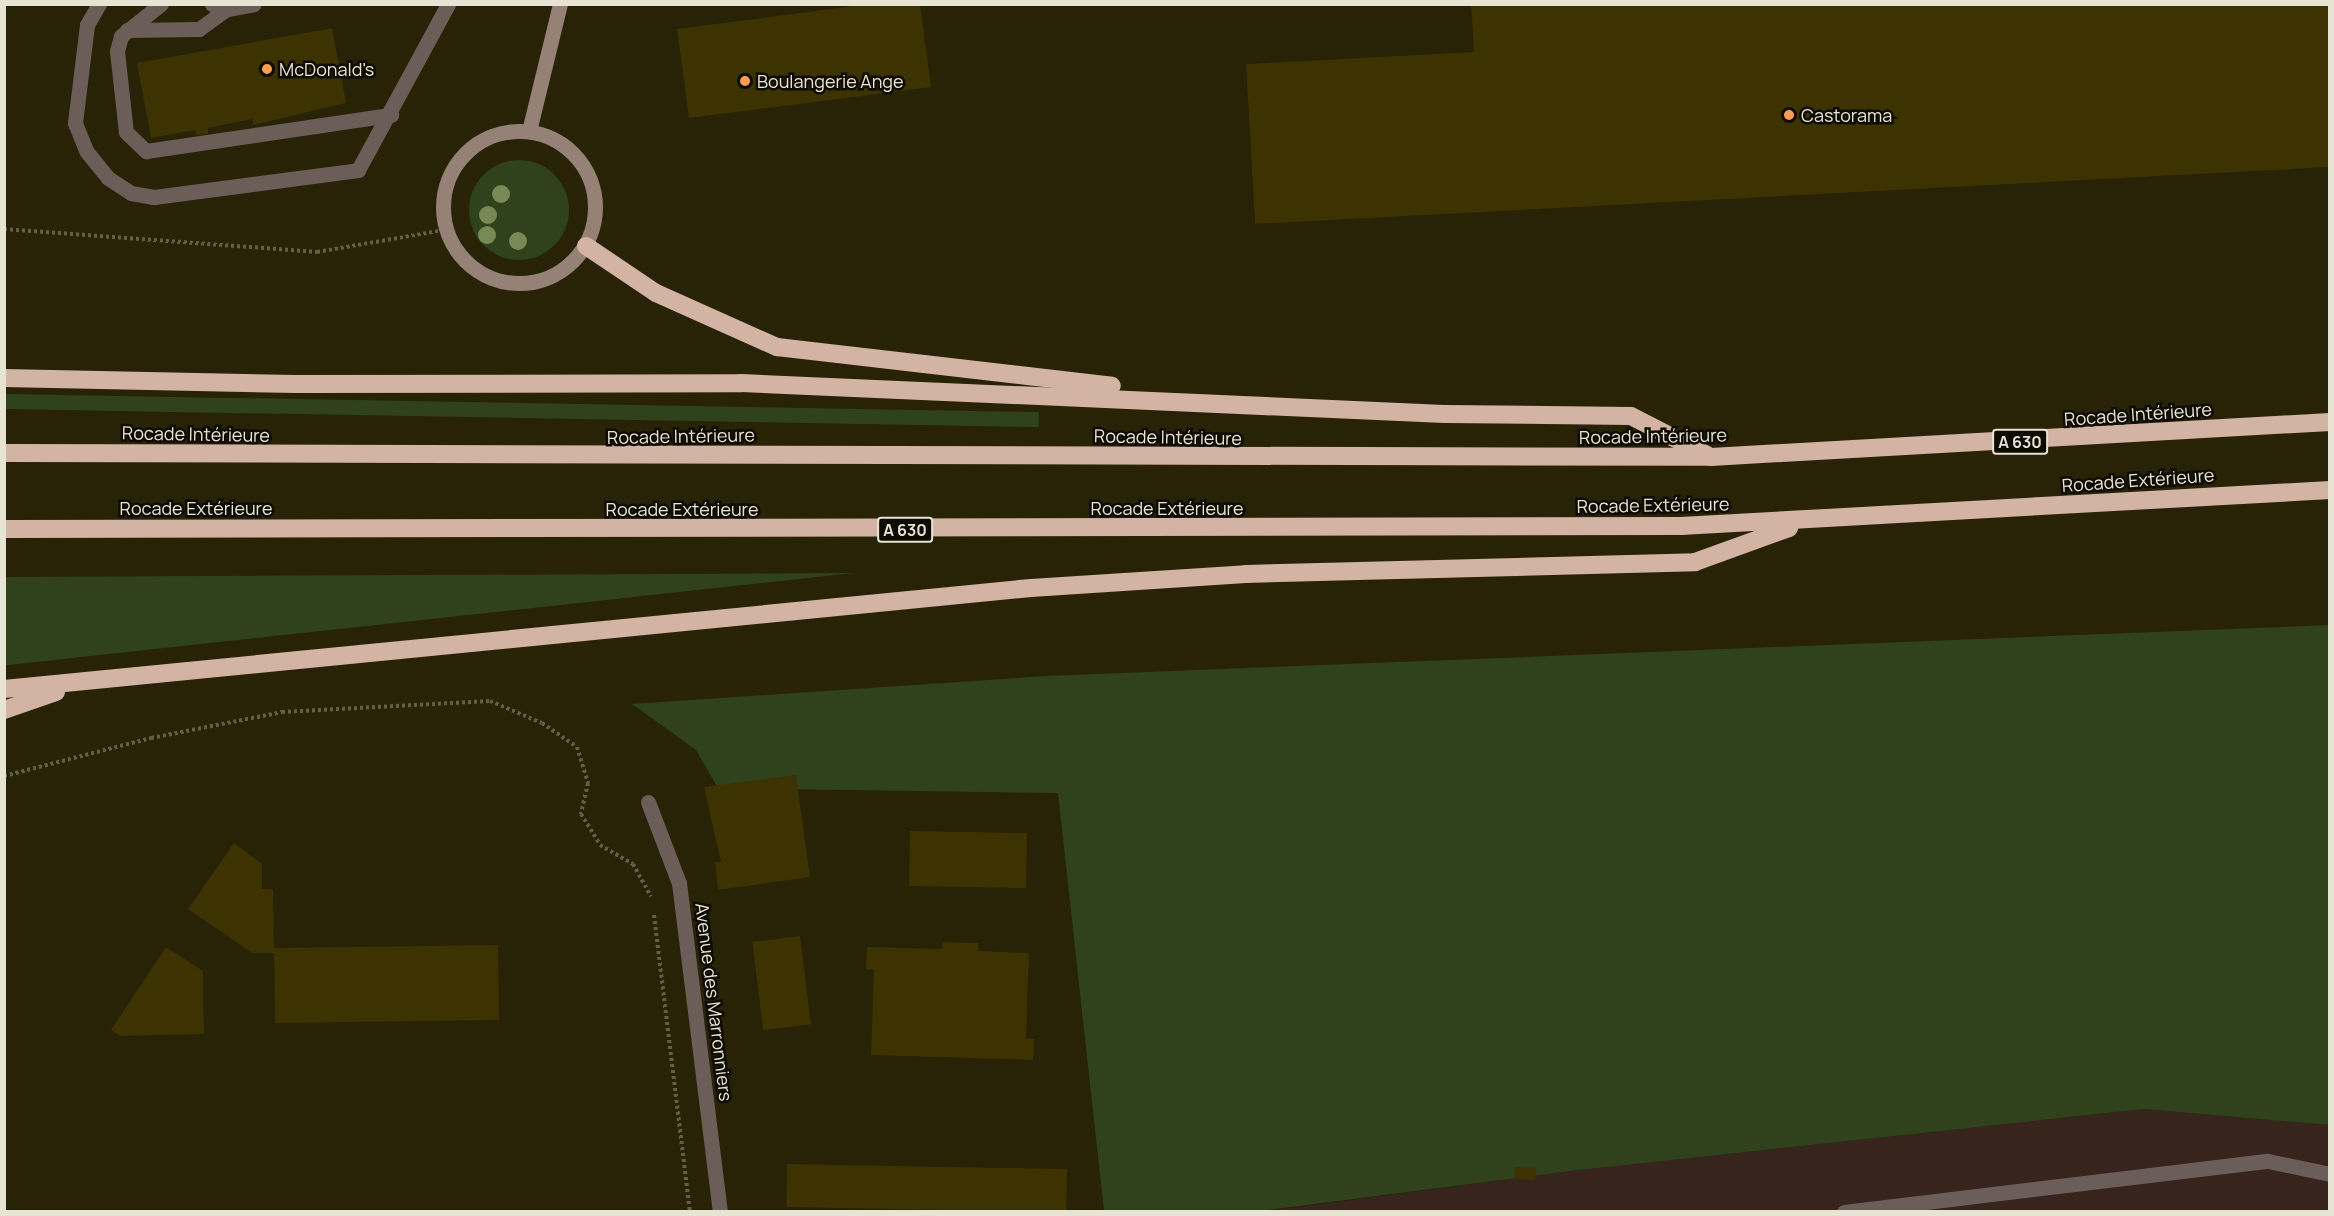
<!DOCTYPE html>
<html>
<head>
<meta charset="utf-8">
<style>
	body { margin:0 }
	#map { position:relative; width:2334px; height:1216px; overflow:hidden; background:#282207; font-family:Manrope,sans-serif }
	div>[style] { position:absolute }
	.industrial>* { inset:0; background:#36241d }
	.green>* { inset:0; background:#2f421b; transform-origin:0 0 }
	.round { border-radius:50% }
	.building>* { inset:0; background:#3c3202; transform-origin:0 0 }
	.path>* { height:4px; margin-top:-2px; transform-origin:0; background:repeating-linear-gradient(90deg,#635e46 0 3px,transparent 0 6px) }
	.lane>* { height:15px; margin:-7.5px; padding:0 7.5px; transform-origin:7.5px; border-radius:7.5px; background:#6b5e58 }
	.street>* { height:15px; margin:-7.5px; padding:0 7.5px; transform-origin:7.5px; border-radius:7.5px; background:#6b5e58 }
	.secondary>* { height:15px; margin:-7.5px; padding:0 7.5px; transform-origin:7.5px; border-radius:7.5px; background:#958176 }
	.secondary>.ring { margin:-7.5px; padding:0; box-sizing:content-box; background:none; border:15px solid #958176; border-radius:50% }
	.highway>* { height:18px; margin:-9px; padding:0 9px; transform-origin:9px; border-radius:9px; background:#d3b3a3 }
	.trees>* { width:18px; height:18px; margin:-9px; border-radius:50%; background:#778a55 }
	.dots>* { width:16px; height:16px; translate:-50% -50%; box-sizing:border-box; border:3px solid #0e0b03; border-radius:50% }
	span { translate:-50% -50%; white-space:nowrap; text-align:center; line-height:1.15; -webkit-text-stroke:5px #0e0b03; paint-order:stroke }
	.shield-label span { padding:2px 4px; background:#0e0b03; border:2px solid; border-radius:4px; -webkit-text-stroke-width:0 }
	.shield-label { font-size:16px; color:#e8e4d4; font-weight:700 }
	.poi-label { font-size:18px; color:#e8e4d4 }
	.left { translate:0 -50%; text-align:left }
	.street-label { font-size:18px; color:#e8e4d4 }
	.frame { position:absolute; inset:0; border:6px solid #e8e4d4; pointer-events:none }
</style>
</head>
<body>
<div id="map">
	<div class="industrial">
		<div style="clip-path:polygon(2144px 1109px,2329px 1125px,2329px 1211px,1261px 1212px,1570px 1171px)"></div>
	</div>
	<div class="green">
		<div class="round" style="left:469px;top:160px;width:100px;height:100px"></div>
		<div style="left:5px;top:394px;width:1034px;height:15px;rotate:1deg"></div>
		<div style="clip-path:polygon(854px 573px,8px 665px,5px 665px,5px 577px)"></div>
		<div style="clip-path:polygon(2329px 625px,2329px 1125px,2144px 1109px,1570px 1171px,1261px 1211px,1104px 1211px,1058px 793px,718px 788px,696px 750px,632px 704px,1046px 676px)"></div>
	</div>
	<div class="building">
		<div style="clip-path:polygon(869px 4px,920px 4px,931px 87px,689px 118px,677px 29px)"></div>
		<div style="clip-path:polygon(1471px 4px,2330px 4px,2330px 167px,1255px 224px,1246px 64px,1474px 52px)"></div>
		<div style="clip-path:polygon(332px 28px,346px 103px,253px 125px,252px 119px,208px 128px,208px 134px,196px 135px,195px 130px,151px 138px,137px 63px)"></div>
		<div style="clip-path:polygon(796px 775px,810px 877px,718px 890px,715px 862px,721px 862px,704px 787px)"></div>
		<div style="left:910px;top:831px;width:117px;height:55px;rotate:1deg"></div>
		<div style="clip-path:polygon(234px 843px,262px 864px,262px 889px,273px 889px,274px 948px,498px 945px,499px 1020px,275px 1023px,274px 953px,252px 953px,188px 909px)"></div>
		<div style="left:800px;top:936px;width:89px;height:48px;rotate:83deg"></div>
		<div style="clip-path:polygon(943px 942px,978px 943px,978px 951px,1029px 953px,1026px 1038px,1034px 1039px,1033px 1060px,871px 1055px,874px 970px,866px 969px,867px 947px,942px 949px)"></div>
		<div style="clip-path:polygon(166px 947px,203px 971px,204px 1034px,120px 1036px,111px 1030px)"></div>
		<div style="left:1515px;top:1167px;width:21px;height:12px;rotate:3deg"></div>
		<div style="left:1067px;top:1169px;width:43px;height:280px;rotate:91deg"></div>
	</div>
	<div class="path">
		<div style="left:4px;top:229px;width:314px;rotate:4.2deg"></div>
		<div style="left:317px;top:252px;width:130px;rotate:-9.8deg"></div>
		<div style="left:4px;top:776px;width:152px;rotate:-14.5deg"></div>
		<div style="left:151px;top:738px;width:134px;rotate:-11.2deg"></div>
		<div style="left:282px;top:712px;width:208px;rotate:-3deg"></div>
		<div style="left:490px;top:701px;width:56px;rotate:22.9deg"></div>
		<div style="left:542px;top:723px;width:42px;rotate:34.4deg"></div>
		<div style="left:577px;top:747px;width:38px;rotate:73deg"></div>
		<div style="left:588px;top:783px;width:32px;rotate:103deg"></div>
		<div style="left:581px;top:814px;width:36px;rotate:58deg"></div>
		<div style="left:600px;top:845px;width:38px;rotate:30deg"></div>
		<div style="left:633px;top:864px;width:37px;rotate:61deg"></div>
		<div style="left:654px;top:915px;width:299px;rotate:83.1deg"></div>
	</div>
	<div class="lane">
		<div style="left:99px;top:4px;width:24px;rotate:120deg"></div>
		<div style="left:87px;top:25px;width:99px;rotate:97deg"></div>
		<div style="left:75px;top:123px;width:31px;rotate:68deg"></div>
		<div style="left:87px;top:152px;width:33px;rotate:51deg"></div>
		<div style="left:108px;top:178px;width:27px;rotate:33deg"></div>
		<div style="left:131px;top:193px;width:23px;rotate:10deg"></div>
		<div style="left:154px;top:197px;width:206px;rotate:-7.5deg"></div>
		<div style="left:358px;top:170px;width:189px;rotate:-61.5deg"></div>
		<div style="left:161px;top:4px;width:51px;rotate:141.3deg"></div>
		<div style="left:121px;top:36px;width:16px;rotate:105deg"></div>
		<div style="left:117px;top:51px;width:81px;rotate:83.7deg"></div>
		<div style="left:126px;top:132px;width:28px;rotate:44deg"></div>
		<div style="left:146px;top:151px;width:248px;rotate:-8.4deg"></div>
		<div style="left:212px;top:4px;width:16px;rotate:18deg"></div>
		<div style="left:227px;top:9px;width:27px;rotate:-10deg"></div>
		<div style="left:127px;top:30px;width:72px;rotate:-0.8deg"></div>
		<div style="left:199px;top:29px;width:34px;rotate:-36deg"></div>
		<div style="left:1844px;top:1212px;width:427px;rotate:-6.9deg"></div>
		<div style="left:2268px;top:1161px;width:63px;rotate:11.8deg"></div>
	</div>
	<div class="street">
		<div style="left:648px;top:802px;width:87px;rotate:69.1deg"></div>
		<div style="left:679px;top:883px;width:332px;rotate:82.9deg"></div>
	</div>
	<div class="secondary">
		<div class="ring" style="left:443px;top:131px;width:137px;height:137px"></div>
		<div style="left:529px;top:131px;width:131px;rotate:-76.3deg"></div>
	</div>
	<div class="highway">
		<div style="left:586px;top:246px;width:84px;rotate:33.9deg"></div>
		<div style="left:656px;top:293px;width:133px;rotate:24.1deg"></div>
		<div style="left:777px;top:347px;width:337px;rotate:6.6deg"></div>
		<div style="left:4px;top:378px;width:292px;rotate:1.2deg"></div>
		<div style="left:296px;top:384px;width:445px;rotate:-0.1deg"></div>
		<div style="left:741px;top:383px;width:704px;rotate:2.52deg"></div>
		<div style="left:1444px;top:414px;width:187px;rotate:0.6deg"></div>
		<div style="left:1631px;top:416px;width:85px;rotate:27.2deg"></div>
		<div style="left:4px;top:453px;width:1707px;rotate:0.13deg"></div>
		<div style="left:1711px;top:457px;width:620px;rotate:-3.24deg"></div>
		<div style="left:4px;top:529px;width:1677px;rotate:-0.1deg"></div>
		<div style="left:1681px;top:526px;width:650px;rotate:-3.17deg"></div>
		<div style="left:4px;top:689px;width:1032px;rotate:-5.62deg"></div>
		<div style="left:1031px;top:588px;width:215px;rotate:-3.7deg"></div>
		<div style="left:1246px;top:574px;width:449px;rotate:-1.5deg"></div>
		<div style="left:1695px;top:562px;width:100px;rotate:-19.9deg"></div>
		<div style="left:4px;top:710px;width:55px;rotate:-19.1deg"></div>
	</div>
	<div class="trees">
		<div style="left:501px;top:194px"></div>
		<div style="left:488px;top:215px"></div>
		<div style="left:487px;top:235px"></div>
		<div style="left:518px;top:241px"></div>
	</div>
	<div class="dots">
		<div style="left:267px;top:69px;background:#fd9c55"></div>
		<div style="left:745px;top:81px;background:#fd9c55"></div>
		<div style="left:1789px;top:115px;background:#fd9c55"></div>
	</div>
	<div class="shield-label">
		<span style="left:2020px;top:442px">A 630</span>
		<span style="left:905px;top:530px">A 630</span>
	</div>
	<div class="poi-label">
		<span class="left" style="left:279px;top:69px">McDonald's</span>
		<span class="left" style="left:757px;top:81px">Boulangerie Ange</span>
		<span class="left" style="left:1801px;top:115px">Castorama</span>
	</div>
	<div class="street-label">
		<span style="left:2138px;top:414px;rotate:-4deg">Rocade Intérieure</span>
		<span style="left:196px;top:434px;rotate:1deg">Rocade Intérieure</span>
		<span style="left:681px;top:436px;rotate:-1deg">Rocade Intérieure</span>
		<span style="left:1653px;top:436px;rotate:-1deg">Rocade Intérieure</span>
		<span style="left:1168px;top:437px;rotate:1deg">Rocade Intérieure</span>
		<span style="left:2138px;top:480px;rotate:-4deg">Rocade Extérieure</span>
		<span style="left:1653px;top:505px;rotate:-1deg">Rocade Extérieure</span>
		<span style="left:196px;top:508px">Rocade Extérieure</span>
		<span style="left:1167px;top:508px">Rocade Extérieure</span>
		<span style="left:682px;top:509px">Rocade Extérieure</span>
		<span style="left:714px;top:1002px;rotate:83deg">Avenue des Marronniers</span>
	</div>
	<div class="frame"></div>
</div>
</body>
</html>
